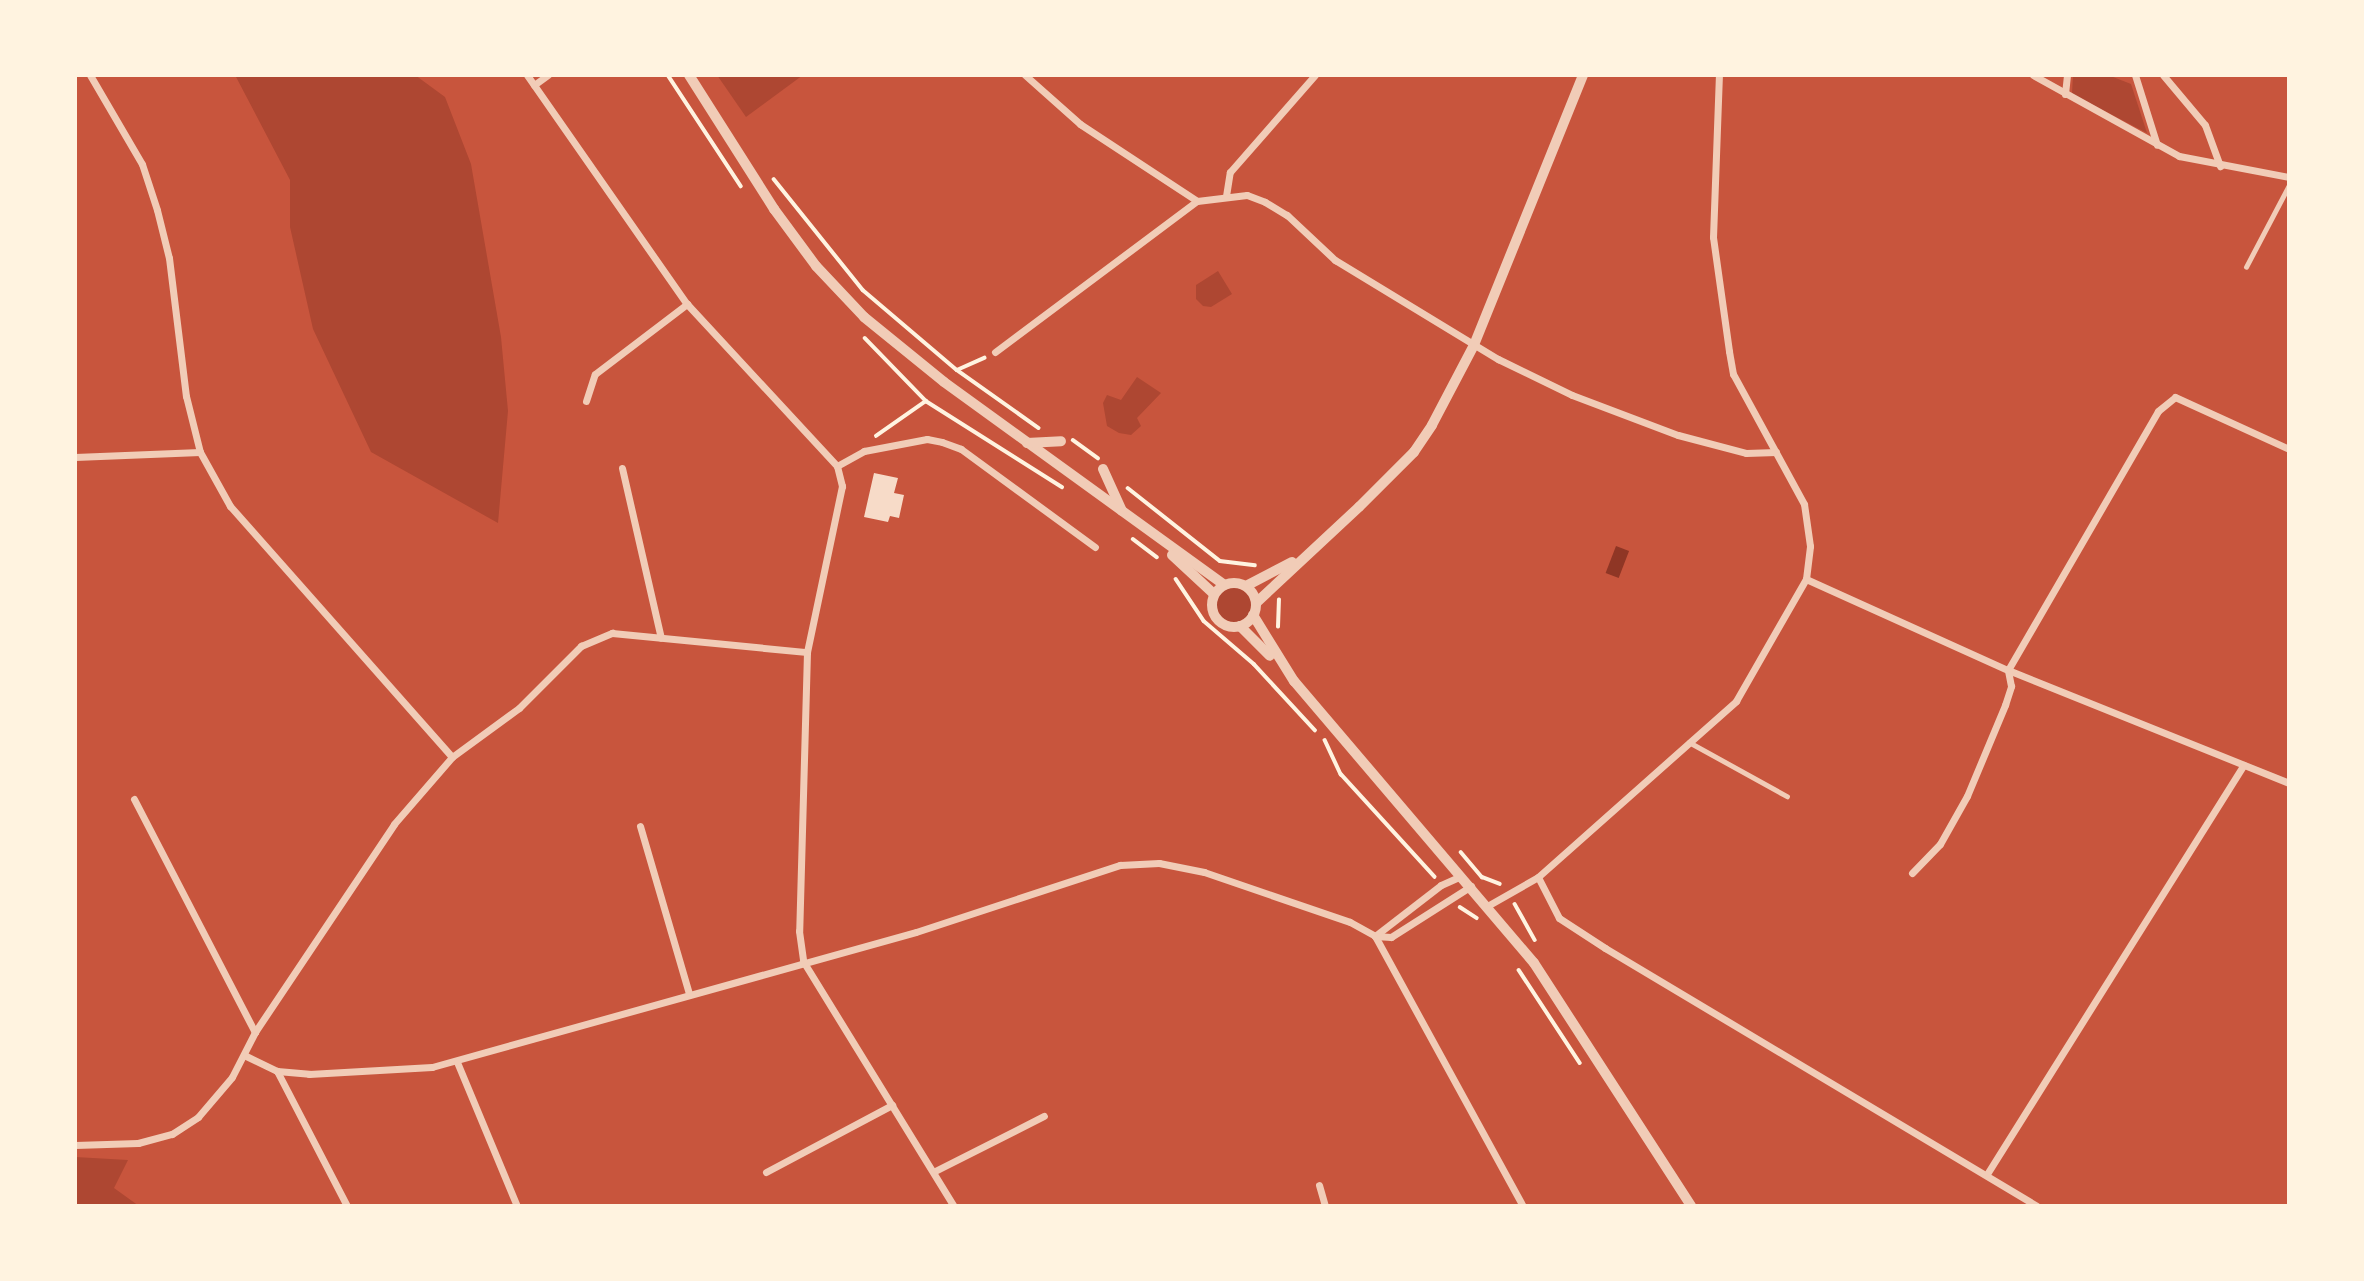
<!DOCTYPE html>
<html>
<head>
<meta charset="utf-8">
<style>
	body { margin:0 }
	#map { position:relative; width:2364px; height:1281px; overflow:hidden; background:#c8553d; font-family:Karla,sans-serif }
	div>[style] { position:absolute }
	.green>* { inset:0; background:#ae4732 }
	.round { border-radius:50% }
	.water>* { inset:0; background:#8f3625; transform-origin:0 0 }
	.building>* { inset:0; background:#f7dbc8 }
	.path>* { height:3.5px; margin:-1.75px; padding:0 1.75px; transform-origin:1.75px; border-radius:1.75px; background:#fff3e0 }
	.service>* { height:4.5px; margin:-2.25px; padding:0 2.25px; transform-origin:2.25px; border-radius:2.25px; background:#f1ccb7 }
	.minor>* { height:7px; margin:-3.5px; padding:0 3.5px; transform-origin:3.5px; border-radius:3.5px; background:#f1ccb7 }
	.tertiary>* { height:10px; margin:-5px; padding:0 5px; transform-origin:5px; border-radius:5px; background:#f1ccb7 }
	.tertiary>.ring { margin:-5px; padding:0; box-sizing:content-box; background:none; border:10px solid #f1ccb7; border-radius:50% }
	span { translate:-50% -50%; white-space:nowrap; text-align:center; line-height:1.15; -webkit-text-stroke:6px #fff3e0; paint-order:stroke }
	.frame { position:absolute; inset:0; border:77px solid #fff3e0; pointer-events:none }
</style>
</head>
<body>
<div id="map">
	<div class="green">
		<div style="clip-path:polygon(235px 75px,415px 75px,445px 97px,471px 164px,501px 337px,508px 411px,498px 523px,371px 452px,313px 329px,290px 227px,290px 180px)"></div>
		<div style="clip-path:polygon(717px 75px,803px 75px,746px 117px)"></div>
		<div style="clip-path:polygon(2073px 75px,2108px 75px,2131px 84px,2147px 133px,2072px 94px)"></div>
		<div style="clip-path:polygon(1218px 271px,1232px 294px,1211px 307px,1203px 306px,1196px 299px,1196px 285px)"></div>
		<div style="clip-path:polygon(1137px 377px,1161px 393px,1137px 418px,1141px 426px,1131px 435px,1119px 433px,1107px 426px,1103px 403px,1107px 395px,1121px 400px)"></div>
		<div class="round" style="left:1217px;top:588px;width:34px;height:34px"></div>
		<div style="clip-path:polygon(75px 1157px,128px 1160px,114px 1188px,139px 1206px,75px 1206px)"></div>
	</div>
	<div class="water">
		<div style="left:1616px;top:546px;width:14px;height:29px;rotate:21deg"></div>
	</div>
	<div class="building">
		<div style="clip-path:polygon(874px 473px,898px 478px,894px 493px,904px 495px,899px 518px,890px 516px,888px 522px,864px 517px)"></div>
	</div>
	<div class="path">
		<div style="left:668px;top:75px;width:133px;rotate:56.7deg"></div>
		<div style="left:774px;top:179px;width:142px;rotate:51.3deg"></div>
		<div style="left:863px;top:290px;width:123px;rotate:40.4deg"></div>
		<div style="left:957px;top:370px;width:100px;rotate:35.3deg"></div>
		<div style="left:865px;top:338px;width:88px;rotate:45.9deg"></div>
		<div style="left:926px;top:401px;width:161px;rotate:32.3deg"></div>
		<div style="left:957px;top:370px;width:30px;rotate:-24deg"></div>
		<div style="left:876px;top:436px;width:61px;rotate:-35deg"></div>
		<div style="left:1073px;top:440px;width:31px;rotate:36deg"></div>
		<div style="left:1128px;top:488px;width:117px;rotate:38.4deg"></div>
		<div style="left:1220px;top:561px;width:35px;rotate:7deg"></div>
		<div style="left:1133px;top:539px;width:30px;rotate:37deg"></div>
		<div style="left:1176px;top:579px;width:50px;rotate:56.3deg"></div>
		<div style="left:1204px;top:621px;width:66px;rotate:40.7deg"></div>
		<div style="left:1254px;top:664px;width:90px;rotate:47.3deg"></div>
		<div style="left:1278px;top:627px;width:27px;rotate:-88deg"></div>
		<div style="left:1325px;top:740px;width:38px;rotate:65deg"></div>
		<div style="left:1341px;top:774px;width:139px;rotate:47.6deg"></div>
		<div style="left:1461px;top:852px;width:33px;rotate:50deg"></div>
		<div style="left:1482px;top:877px;width:19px;rotate:21deg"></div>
		<div style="left:1515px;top:904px;width:41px;rotate:60.9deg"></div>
		<div style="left:1460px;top:907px;width:20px;rotate:33deg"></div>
		<div style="left:1519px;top:970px;width:111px;rotate:56.7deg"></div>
	</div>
	<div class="service">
		<div style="left:2246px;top:267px;width:93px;rotate:-62.3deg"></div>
		<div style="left:1689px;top:742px;width:112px;rotate:28.9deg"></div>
	</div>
	<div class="minor">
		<div style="left:90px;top:75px;width:103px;rotate:59.7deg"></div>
		<div style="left:142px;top:164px;width:48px;rotate:71.9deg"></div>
		<div style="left:157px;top:210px;width:49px;rotate:76deg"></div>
		<div style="left:169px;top:258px;width:139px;rotate:83deg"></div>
		<div style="left:186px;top:396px;width:58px;rotate:76deg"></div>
		<div style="left:200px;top:452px;width:62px;rotate:60.9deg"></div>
		<div style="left:230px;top:506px;width:335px;rotate:48.5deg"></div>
		<div style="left:527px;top:75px;width:279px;rotate:55.1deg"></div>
		<div style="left:687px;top:304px;width:221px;rotate:47.2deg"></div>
		<div style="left:837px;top:466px;width:21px;rotate:76deg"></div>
		<div style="left:842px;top:486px;width:170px;rotate:101.9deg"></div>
		<div style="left:807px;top:652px;width:279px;rotate:91.6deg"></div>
		<div style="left:799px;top:931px;width:30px;rotate:82deg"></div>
		<div style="left:803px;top:961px;width:288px;rotate:58.4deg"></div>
		<div style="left:1025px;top:75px;width:74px;rotate:41.7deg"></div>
		<div style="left:1080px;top:124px;width:140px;rotate:33.3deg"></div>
		<div style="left:1197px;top:201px;width:50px;rotate:-6.8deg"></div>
		<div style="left:1247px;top:195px;width:19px;rotate:21deg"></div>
		<div style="left:1265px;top:202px;width:26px;rotate:31deg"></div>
		<div style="left:1287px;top:215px;width:66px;rotate:43.2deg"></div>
		<div style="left:1335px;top:260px;width:191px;rotate:31.3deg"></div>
		<div style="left:1498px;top:359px;width:82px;rotate:25.9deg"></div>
		<div style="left:1572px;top:395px;width:113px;rotate:20.7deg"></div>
		<div style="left:1678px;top:435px;width:70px;rotate:14.8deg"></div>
		<div style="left:1746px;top:453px;width:30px;rotate:-2deg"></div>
		<div style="left:2033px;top:75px;width:167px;rotate:29deg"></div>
		<div style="left:2179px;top:156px;width:112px;rotate:10.8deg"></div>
		<div style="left:2135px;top:75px;width:73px;rotate:72.6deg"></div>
		<div style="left:2163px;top:75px;width:65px;rotate:50deg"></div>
		<div style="left:2205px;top:125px;width:44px;rotate:69.9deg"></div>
		<div style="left:534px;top:85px;width:17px;rotate:-36deg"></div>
		<div style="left:2065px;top:94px;width:19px;rotate:-84deg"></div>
		<div style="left:1226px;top:196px;width:24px;rotate:-81deg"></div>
		<div style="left:1230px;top:172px;width:129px;rotate:-48.8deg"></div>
		<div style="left:995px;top:352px;width:252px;rotate:-36.8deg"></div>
		<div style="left:586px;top:401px;width:28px;rotate:-72deg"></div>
		<div style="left:595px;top:374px;width:116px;rotate:-37.3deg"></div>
		<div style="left:75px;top:457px;width:125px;rotate:-2.3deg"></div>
		<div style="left:837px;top:466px;width:31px;rotate:-29deg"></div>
		<div style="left:864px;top:451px;width:64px;rotate:-10.8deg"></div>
		<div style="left:927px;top:439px;width:15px;rotate:11deg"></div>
		<div style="left:942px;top:442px;width:20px;rotate:20deg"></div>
		<div style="left:961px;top:449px;width:166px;rotate:36.2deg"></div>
		<div style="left:622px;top:468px;width:174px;rotate:77.1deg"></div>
		<div style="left:1806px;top:579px;width:222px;rotate:24.3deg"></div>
		<div style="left:2008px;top:670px;width:303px;rotate:21.9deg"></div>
		<div style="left:134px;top:799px;width:263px;rotate:62.6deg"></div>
		<div style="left:640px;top:826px;width:175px;rotate:73.7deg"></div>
		<div style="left:1912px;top:873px;width:40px;rotate:-46deg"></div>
		<div style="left:1940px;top:844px;width:55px;rotate:-60.6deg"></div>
		<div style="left:1967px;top:796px;width:99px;rotate:-67.3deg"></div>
		<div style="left:2005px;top:705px;width:20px;rotate:-72deg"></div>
		<div style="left:2011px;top:686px;width:16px;rotate:-101deg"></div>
		<div style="left:2008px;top:670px;width:299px;rotate:-59.9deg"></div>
		<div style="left:2158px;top:411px;width:22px;rotate:-39deg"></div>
		<div style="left:2175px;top:397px;width:125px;rotate:24.5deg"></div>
		<div style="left:1538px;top:877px;width:46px;rotate:62.9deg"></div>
		<div style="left:1559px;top:918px;width:55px;rotate:33.1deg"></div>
		<div style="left:1605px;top:948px;width:503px;rotate:30.85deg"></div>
		<div style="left:1489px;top:905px;width:56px;rotate:-29.7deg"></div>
		<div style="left:1538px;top:877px;width:265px;rotate:-41.6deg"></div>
		<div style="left:1736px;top:701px;width:141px;rotate:-60.2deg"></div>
		<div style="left:1806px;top:579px;width:33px;rotate:-83deg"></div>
		<div style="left:1810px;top:546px;width:42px;rotate:-98.1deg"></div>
		<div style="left:1804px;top:504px;width:148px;rotate:-118.6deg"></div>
		<div style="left:1733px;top:374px;width:23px;rotate:-100deg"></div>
		<div style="left:1729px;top:351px;width:115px;rotate:-98deg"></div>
		<div style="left:1713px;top:237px;width:162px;rotate:-87.9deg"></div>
		<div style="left:1375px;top:936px;width:308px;rotate:61.3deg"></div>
		<div style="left:1375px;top:936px;width:83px;rotate:-37.7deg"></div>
		<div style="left:1441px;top:885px;width:22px;rotate:-24deg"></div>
		<div style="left:244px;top:1055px;width:37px;rotate:26deg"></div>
		<div style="left:277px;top:1071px;width:32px;rotate:5deg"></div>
		<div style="left:309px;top:1074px;width:123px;rotate:-3.3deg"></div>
		<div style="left:432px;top:1067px;width:502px;rotate:-15.59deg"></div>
		<div style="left:916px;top:932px;width:215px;rotate:-18.2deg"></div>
		<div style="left:1120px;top:865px;width:39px;rotate:-3deg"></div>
		<div style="left:1159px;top:863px;width:46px;rotate:11.3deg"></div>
		<div style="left:1204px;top:872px;width:154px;rotate:18.9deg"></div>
		<div style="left:1350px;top:922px;width:29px;rotate:29deg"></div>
		<div style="left:1375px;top:936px;width:16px;rotate:4deg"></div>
		<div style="left:1391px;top:937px;width:95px;rotate:-32.5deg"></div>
		<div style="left:457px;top:1062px;width:156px;rotate:67.4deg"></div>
		<div style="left:277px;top:1071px;width:152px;rotate:62.6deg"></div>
		<div style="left:75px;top:1145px;width:63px;rotate:-1.8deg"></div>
		<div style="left:138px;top:1143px;width:35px;rotate:-15deg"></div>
		<div style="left:172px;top:1134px;width:31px;rotate:-33deg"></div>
		<div style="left:198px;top:1117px;width:52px;rotate:-49.6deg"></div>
		<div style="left:232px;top:1077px;width:51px;rotate:-62.9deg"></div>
		<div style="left:255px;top:1032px;width:250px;rotate:-56.2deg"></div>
		<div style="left:394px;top:824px;width:89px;rotate:-49.1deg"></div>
		<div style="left:452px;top:757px;width:83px;rotate:-36.2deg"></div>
		<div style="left:519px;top:708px;width:88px;rotate:-45deg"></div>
		<div style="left:581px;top:646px;width:34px;rotate:-23deg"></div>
		<div style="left:612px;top:633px;width:196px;rotate:5.6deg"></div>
		<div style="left:935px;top:1171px;width:122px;rotate:-26.8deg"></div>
		<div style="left:766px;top:1172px;width:143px;rotate:-28deg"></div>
		<div style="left:1987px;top:1174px;width:483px;rotate:-57.9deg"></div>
		<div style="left:1319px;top:1185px;width:22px;rotate:74deg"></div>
	</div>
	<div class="tertiary">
		<div style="left:689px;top:75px;width:159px;rotate:57.6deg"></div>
		<div style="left:774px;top:209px;width:71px;rotate:53.6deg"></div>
		<div style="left:816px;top:266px;width:70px;rotate:46.7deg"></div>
		<div style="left:864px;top:317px;width:103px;rotate:39.1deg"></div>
		<div style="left:944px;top:382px;width:346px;rotate:35.9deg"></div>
		<div style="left:1027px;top:443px;width:34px;rotate:-3deg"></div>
		<div style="left:1103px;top:469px;width:46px;rotate:65.7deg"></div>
		<div style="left:1172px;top:555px;width:57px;rotate:42.9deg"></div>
		<div class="ring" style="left:1212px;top:583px;width:34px;height:34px"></div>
		<div style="left:1246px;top:586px;width:52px;rotate:-27.6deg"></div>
		<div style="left:1256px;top:603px;width:141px;rotate:-43deg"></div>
		<div style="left:1359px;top:507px;width:78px;rotate:-45deg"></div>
		<div style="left:1414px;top:452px;width:32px;rotate:-56deg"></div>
		<div style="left:1432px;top:425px;width:90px;rotate:-62.3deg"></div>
		<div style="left:1474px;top:345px;width:291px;rotate:-68deg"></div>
		<div style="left:1253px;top:615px;width:78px;rotate:58.2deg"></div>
		<div style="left:1294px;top:681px;width:370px;rotate:49.6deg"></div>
		<div style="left:1534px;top:963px;width:289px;rotate:57.1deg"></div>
		<div style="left:1240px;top:626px;width:42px;rotate:45deg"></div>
	</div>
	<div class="frame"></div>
</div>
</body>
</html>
